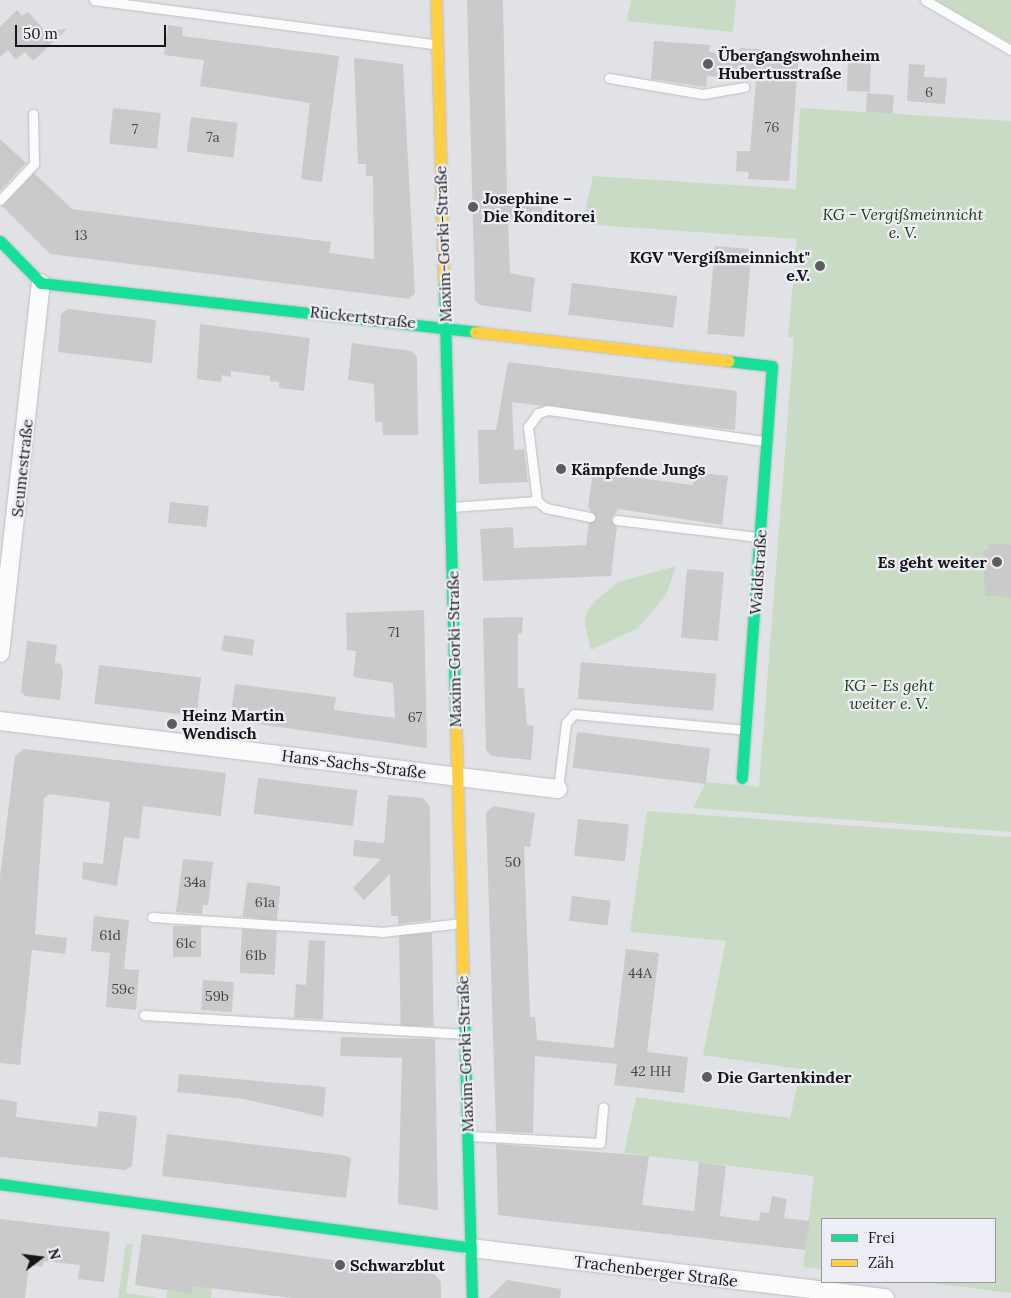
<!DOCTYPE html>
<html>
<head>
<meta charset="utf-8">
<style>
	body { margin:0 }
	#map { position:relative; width:1011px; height:1298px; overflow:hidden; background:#e1e2e6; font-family:Lora,serif }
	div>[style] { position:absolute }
	.green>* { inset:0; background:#c9dbc4 }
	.building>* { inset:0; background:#cacacb; transform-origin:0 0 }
	.roads { filter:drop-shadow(0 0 1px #bebfc2) drop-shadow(0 0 1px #bebfc2) }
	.lane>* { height:9px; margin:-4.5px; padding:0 4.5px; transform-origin:4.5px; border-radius:4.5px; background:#fafbfb }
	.street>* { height:18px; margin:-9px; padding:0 9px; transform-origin:9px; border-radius:9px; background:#fafbfb }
	.fast>* { height:11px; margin:-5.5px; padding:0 5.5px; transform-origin:5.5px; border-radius:5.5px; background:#16e098 }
	.slow>* { height:11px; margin:-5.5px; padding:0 5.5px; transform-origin:5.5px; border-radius:5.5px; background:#ffcf43 }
	.dots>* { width:14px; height:14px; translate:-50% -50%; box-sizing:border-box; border:2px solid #edeef5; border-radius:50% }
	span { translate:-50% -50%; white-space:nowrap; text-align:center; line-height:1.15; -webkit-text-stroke:4.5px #edeef5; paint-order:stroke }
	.number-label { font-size:14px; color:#464648 }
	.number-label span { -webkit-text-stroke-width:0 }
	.poi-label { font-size:16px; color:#161619; font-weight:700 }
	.left { translate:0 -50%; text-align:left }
	.right { translate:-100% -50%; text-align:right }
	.park-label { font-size:16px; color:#1c3a09; font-style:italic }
	.street-label { font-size:16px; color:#161619 }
	.legend { position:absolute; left:821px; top:1218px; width:175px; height:65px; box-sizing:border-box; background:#edeef5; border:1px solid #97989d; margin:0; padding:6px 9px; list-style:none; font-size:15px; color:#161619 }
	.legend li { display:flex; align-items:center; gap:10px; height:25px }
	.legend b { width:25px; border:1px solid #97989d }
	.north { position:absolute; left:15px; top:1233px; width:50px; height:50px; -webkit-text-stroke:4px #edeef5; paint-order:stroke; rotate:75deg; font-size:14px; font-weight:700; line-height:20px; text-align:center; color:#161619 }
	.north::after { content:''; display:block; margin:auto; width:18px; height:22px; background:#161619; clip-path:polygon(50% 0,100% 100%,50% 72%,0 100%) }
	.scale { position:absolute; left:15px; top:25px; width:151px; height:22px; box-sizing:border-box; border:2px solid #161619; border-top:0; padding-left:6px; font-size:15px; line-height:18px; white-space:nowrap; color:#161619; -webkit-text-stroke:4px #edeef5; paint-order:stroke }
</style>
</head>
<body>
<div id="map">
	<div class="green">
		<div style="clip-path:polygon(631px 0,736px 0,733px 32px,627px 21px)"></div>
		<div style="clip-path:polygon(934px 0,1011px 0,1011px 43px)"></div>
		<div style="clip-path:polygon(800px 108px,1011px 121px,1011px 832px,693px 808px,706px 782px,759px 787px,794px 337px,788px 337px,797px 239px,582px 224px,593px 176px,796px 189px)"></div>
		<div style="clip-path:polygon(676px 566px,666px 595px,638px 628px,591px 650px,585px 625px,586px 613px,596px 600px,619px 582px)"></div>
		<div style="clip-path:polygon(647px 811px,1011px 837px,1011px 1293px,924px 1282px,995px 1282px,995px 1219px,822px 1219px,822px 1269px,803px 1267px,814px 1176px,624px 1153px,636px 1097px,790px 1118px,801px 1069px,703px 1055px,726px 941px,630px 932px)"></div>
		<div style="clip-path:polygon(126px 1243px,133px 1244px,126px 1293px,158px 1298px,118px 1298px)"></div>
		<div style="clip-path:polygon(199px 1243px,214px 1245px,211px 1298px,166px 1298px,168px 1290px,192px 1293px)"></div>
	</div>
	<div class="building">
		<div style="clip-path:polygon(467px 0,503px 0,507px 198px,541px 197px,542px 205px,542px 221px,508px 222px,510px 273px,535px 278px,531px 312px,480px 305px,475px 300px)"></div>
		<div style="clip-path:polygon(17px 10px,22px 16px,28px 12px,45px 31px,67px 29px,33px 61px,25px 52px,16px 60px,8px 50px,0 57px,0 27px)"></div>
		<div style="clip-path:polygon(168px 25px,183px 27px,182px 36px,339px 56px,322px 182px,301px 179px,310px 103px,200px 86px,204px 60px,164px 55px)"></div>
		<div style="clip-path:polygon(654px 41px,710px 45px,709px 52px,739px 55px,740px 48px,766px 50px,765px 61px,798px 63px,789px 181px,748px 179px,749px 172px,736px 171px,737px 151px,750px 151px,756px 80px,707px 76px,706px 87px,651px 79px)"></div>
		<div style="clip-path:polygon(354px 58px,403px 64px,415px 294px,409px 299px,50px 254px,2px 206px,34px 173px,72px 209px,331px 242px,329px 253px,374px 259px,373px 176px,366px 176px,366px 164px,358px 164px)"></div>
		<div style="left:848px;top:59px;width:23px;height:32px;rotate:2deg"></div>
		<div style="clip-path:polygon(909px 64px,925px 65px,924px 77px,947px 78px,945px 104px,907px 101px)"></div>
		<div style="left:867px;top:93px;width:27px;height:19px;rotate:4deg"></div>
		<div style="left:113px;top:108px;width:48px;height:36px;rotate:6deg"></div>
		<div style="left:191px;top:117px;width:47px;height:35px;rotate:7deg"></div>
		<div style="clip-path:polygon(0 139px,26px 163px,0 191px)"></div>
		<div style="left:715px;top:246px;width:37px;height:88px;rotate:5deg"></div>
		<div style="left:572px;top:283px;width:106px;height:32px;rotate:7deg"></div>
		<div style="clip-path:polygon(68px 309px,156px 320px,152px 363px,58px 352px,61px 314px)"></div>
		<div style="clip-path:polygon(200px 324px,310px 338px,304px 391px,279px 388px,279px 382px,270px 381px,270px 376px,231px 371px,231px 377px,222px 375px,221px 382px,197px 379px)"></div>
		<div style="clip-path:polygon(352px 343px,411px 351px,417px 357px,418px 435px,383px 435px,382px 422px,375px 422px,374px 384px,348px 380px)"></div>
		<div style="clip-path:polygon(508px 362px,737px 391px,735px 430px,512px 402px,514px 450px,524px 449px,528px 482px,479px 484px,478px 430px,496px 430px)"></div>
		<div style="clip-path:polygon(593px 472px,693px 485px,695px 472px,728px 476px,722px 525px,619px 509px,611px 519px,617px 526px,611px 576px,483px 581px,480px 529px,513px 527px,514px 548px,586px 545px,589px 523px,596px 518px,588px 507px)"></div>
		<div style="left:170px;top:502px;width:39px;height:21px;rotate:6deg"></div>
		<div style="clip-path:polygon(989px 543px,1011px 545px,1011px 597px,985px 596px,983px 550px,988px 550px)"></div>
		<div style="left:687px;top:569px;width:37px;height:69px;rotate:5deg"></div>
		<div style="clip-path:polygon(424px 610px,427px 748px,230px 720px,235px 684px,336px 697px,334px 710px,395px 718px,393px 683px,353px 677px,356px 651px,347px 650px,346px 613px)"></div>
		<div style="clip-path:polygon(523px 617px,522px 633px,518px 634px,518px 688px,524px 688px,527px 725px,534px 726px,531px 760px,492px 756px,486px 750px,483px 618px)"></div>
		<div style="left:224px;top:635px;width:31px;height:16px;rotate:9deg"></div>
		<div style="clip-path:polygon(27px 641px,57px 645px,55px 663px,61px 664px,63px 672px,60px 700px,25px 696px,21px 691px)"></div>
		<div style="left:581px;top:662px;width:136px;height:37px;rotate:5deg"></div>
		<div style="left:99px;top:665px;width:103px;height:39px;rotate:7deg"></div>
		<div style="left:577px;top:732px;width:134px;height:36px;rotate:7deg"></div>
		<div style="clip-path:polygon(24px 749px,226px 773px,221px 816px,143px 806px,139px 839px,124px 837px,117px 886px,82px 879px,83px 862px,103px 864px,110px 802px,50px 794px,44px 798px,35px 934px,67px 938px,65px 954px,32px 950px,20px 1065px,0 1063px,0 877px,15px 756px)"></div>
		<div style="left:258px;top:778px;width:100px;height:36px;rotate:7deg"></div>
		<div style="clip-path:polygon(388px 795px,423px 798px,430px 807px,431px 920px,398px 924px,398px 916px,391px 916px,390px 874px,364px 900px,353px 888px,381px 859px,353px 856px,354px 840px,384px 843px)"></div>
		<div style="clip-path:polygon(493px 806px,535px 813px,530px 847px,524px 846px,530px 1017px,535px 1017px,537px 1040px,614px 1048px,626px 949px,659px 953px,647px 1052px,688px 1057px,684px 1093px,614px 1085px,617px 1064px,535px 1056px,533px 1133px,496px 1131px,486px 813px)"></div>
		<div style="left:578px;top:819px;width:51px;height:37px;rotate:6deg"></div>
		<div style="clip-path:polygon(183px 859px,213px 862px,208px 905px,203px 905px,202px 914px,176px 912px)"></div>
		<div style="left:247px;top:882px;width:34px;height:35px;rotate:7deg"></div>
		<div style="left:572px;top:896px;width:39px;height:25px;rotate:7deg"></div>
		<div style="clip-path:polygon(94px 916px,129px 920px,124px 969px,139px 970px,136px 1010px,106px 1007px,110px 953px,91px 951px)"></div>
		<div style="left:173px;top:926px;width:28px;height:31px"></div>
		<div style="left:242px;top:929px;width:35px;height:44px;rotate:3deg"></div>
		<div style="left:432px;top:933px;width:93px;height:33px;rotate:89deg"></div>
		<div style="clip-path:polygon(309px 940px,325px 941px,323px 1019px,294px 1018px,296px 984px,306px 985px)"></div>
		<div style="left:203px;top:980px;width:31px;height:30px;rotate:4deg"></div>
		<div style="clip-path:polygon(341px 1037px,435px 1039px,438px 1210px,398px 1204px,402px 1058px,340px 1056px)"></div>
		<div style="clip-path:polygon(179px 1074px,326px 1087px,323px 1117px,244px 1099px,177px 1092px)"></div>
		<div style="clip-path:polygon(0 1099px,17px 1102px,16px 1117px,97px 1127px,99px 1111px,137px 1116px,132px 1166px,125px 1170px,0 1157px)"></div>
		<div style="clip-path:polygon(167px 1134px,342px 1155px,351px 1158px,346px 1198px,162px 1176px)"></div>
		<div style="clip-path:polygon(496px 1144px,649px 1156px,642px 1205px,694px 1211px,699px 1162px,726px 1166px,720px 1216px,759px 1221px,760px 1212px,769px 1213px,772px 1196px,787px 1199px,784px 1218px,810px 1221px,805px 1250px,498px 1215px)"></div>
		<div style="clip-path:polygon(0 1219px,110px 1232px,104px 1282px,78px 1279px,80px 1265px,44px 1261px,43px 1267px,29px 1265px,25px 1298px,0 1298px)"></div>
		<div style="clip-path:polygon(142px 1234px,434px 1274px,441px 1282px,441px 1298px,292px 1298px,193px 1286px,192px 1294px,135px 1285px)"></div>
		<div style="clip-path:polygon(507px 1280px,561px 1289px,560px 1298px,489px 1298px)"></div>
	</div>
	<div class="roads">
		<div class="lane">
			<div style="left:94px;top:0;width:343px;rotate:7.4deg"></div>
			<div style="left:925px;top:0;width:99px;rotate:30.2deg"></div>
			<div style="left:609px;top:78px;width:95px;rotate:9.7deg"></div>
			<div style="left:703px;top:94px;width:42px;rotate:-9.7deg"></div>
			<div style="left:0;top:200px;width:50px;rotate:-46.6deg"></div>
			<div style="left:34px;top:164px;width:50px;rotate:-91.1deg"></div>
			<div style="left:537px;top:501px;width:75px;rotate:-96.9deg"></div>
			<div style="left:528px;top:427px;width:17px;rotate:-54deg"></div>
			<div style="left:538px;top:413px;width:10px;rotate:-17deg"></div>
			<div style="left:548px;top:410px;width:218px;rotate:8.2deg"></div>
			<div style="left:451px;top:507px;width:86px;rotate:-4deg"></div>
			<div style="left:537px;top:501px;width:11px;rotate:38deg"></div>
			<div style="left:546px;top:508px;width:45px;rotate:11.6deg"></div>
			<div style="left:617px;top:520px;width:142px;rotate:6.9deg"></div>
			<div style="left:558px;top:789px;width:66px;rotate:-83.1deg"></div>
			<div style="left:566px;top:723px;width:12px;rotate:-48deg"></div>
			<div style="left:574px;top:714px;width:172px;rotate:5.3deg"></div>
			<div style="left:152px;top:917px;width:230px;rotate:3.7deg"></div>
			<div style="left:382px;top:932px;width:80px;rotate:-6.5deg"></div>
			<div style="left:144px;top:1015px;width:321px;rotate:3.4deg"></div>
			<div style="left:470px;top:1136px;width:130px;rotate:3.1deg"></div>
			<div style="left:600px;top:1143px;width:36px;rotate:-85deg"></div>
		</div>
		<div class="street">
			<div style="left:0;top:653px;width:372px;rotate:-83.7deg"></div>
			<div style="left:0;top:721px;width:562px;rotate:6.95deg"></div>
			<div style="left:471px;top:1248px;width:417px;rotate:6.9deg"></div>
		</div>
		<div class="fast">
			<div style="left:0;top:241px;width:59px;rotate:45.7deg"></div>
			<div style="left:41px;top:283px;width:437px;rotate:6.4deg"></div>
			<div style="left:444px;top:280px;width:451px;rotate:88.5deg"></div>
			<div style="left:728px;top:361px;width:44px;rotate:6.5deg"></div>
			<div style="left:772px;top:366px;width:413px;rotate:94.2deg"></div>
			<div style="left:463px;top:977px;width:321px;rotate:88.4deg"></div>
			<div style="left:0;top:1184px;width:475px;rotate:7.7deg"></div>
		</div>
		<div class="slow">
			<div style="left:436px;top:0;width:280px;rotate:88.4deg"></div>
			<div style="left:475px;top:332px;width:255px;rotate:6.5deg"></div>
			<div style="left:456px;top:731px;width:246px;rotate:88.4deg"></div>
		</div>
	</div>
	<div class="dots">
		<div style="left:708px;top:64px;background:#5d5d61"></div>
		<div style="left:473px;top:207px;background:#5d5d61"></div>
		<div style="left:820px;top:266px;background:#5d5d61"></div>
		<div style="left:561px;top:469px;background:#5d5d61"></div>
		<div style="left:997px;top:562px;background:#5d5d61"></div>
		<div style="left:172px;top:724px;background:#5d5d61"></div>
		<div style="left:707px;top:1077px;background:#5d5d61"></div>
		<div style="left:340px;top:1265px;background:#5d5d61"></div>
	</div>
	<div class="number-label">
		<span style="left:929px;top:92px">6</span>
		<span style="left:772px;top:127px">76</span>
		<span style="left:135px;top:129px">7</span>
		<span style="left:213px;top:137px">7a</span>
		<span style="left:81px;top:235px">13</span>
		<span style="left:394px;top:632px">71</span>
		<span style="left:415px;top:717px">67</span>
		<span style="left:513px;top:862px">50</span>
		<span style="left:195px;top:882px">34a</span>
		<span style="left:265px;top:902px">61a</span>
		<span style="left:110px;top:935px">61d</span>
		<span style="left:186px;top:943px">61c</span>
		<span style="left:256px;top:955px">61b</span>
		<span style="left:640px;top:973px">44A</span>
		<span style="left:123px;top:989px">59c</span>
		<span style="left:217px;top:996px">59b</span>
		<span style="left:651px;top:1071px">42 HH</span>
	</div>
	<div class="poi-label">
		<span class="left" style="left:718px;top:64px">Übergangswohnheim<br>Hubertusstraße</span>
		<span class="left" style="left:483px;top:207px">Josephine –<br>Die Konditorei</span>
		<span class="right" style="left:810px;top:266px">KGV "Vergißmeinnicht"<br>e.V.</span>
		<span class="left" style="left:571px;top:469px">Kämpfende Jungs</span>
		<span class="right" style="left:987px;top:562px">Es geht weiter</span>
		<span class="left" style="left:182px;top:724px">Heinz Martin<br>Wendisch</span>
		<span class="left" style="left:717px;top:1077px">Die Gartenkinder</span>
		<span class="left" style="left:350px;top:1265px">Schwarzblut</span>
	</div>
	<div class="park-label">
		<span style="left:903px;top:223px">KG - Vergißmeinnicht<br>e. V.</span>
		<span style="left:889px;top:694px">KG - Es geht<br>weiter e. V.</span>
	</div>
	<div class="street-label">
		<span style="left:443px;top:244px;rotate:-92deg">Maxim-Gorki-Straße</span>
		<span style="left:363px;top:317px;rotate:6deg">Rückertstraße</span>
		<span style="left:22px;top:468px;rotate:-84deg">Seumestraße</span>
		<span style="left:758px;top:572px;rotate:-86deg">Waldstraße</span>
		<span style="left:454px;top:649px;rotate:-91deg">Maxim-Gorki-Straße</span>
		<span style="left:354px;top:764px;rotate:7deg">Hans-Sachs-Straße</span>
		<span style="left:465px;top:1054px;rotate:-92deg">Maxim-Gorki-Straße</span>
		<span style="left:656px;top:1271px;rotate:7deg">Trachenberger Straße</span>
	</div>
	<ul class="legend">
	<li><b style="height:6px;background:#16e098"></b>Frei</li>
	<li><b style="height:6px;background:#ffcf43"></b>Zäh</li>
	</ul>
	<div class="north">N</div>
	<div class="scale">50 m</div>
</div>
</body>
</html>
